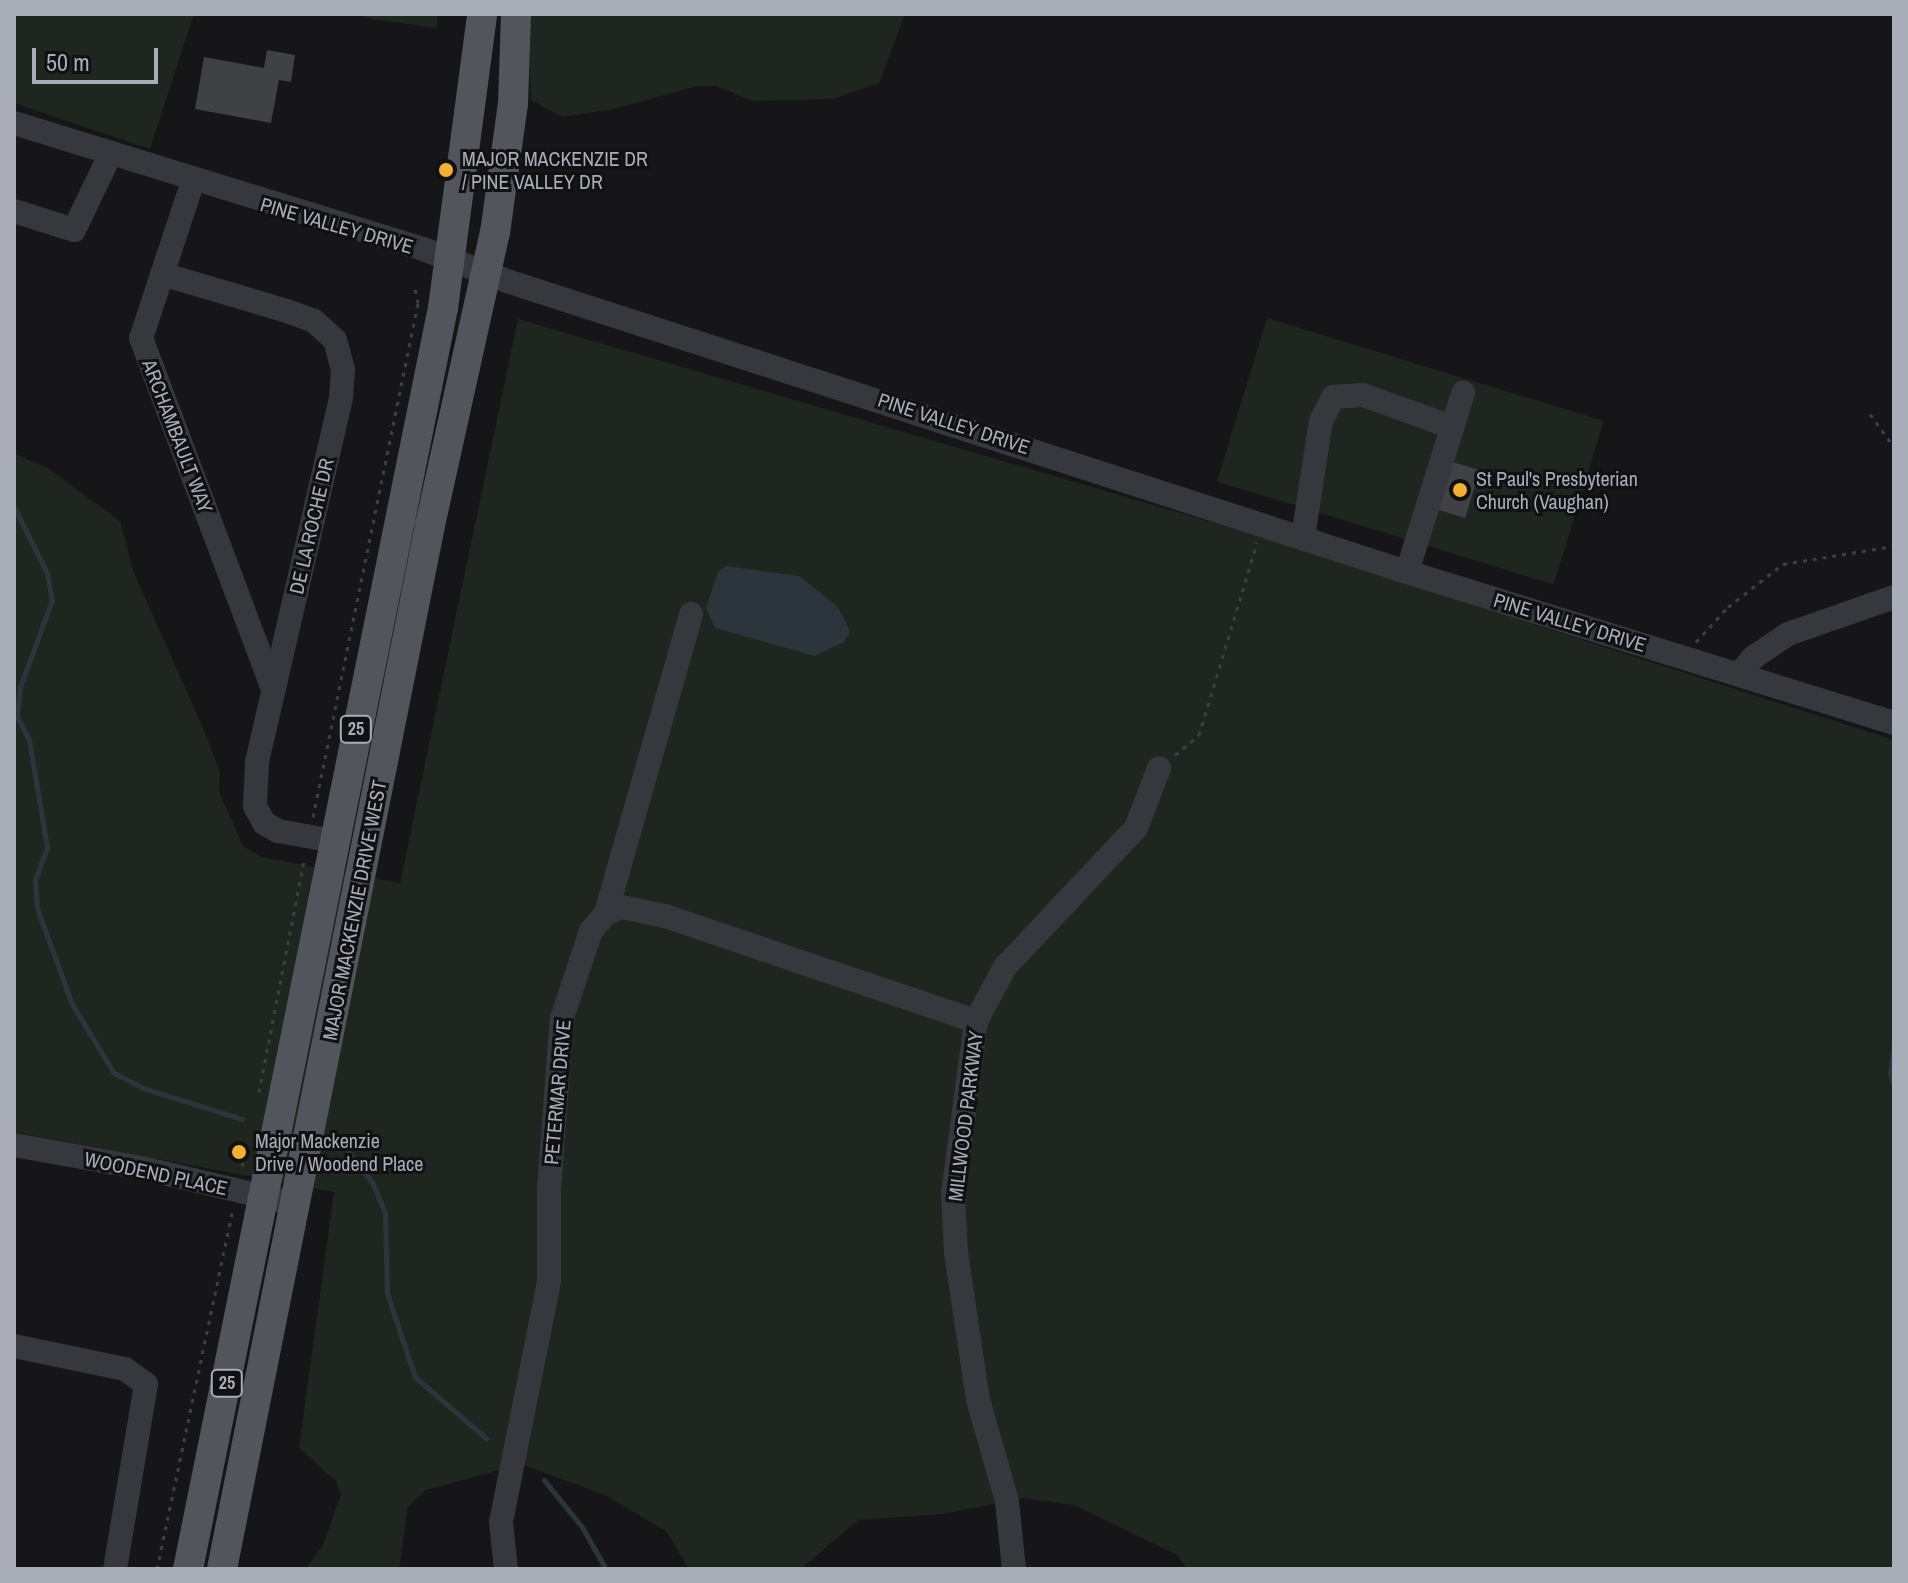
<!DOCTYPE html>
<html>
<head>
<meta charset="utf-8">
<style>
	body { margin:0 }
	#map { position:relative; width:1908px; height:1583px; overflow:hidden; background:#161618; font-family:"Archivo Narrow",sans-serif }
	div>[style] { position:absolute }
	.green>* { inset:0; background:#1e261f; transform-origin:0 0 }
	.water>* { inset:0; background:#2c353c }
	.stream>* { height:5px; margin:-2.5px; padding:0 2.5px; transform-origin:2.5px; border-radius:2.5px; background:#2c353c }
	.building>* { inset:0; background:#404145; transform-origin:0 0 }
	.path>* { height:3px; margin-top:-1.5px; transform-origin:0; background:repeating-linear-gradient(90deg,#3d3f44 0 4px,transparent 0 10px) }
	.minor>* { height:24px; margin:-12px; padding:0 12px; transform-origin:12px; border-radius:12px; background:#37383d }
	.major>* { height:30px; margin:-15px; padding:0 15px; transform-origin:15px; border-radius:15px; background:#53555c }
	.dots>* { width:22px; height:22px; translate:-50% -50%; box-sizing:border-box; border:4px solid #111113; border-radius:50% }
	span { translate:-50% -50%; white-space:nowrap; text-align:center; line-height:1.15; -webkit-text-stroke:6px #111113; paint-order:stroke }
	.shield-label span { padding:2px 6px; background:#111113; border:2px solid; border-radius:6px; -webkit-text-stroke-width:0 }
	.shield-label { font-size:18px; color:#a8adb8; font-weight:700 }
	.poi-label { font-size:20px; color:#a8adb8 }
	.left { translate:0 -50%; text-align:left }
	.street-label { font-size:20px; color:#a8adb8 }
	.frame { position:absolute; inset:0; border:16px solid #a8adb8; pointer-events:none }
	.scale { position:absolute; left:32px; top:48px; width:126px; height:36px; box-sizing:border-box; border:4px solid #a8adb8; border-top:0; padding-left:10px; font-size:24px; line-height:28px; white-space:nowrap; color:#a8adb8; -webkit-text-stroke:6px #111113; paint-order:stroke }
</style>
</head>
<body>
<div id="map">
	<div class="green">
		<div style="clip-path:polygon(14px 14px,194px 14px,150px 149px,14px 103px)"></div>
		<div style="clip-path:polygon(354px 14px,437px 14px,437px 28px,372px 19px)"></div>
		<div style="clip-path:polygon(527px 14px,905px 14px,879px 83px,833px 99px,752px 101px,716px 86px,697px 86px,614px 109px,562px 117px,531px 100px)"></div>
		<div style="left:1267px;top:318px;width:352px;height:171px;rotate:17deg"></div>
		<div style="clip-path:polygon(518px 319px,1259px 536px,1894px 740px,1894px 1569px,1187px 1569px,1177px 1555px,1074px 1505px,1024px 1498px,942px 1514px,858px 1520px,801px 1569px,689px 1569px,666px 1531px,605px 1495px,521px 1464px,426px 1490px,408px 1507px,399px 1569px,306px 1569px,322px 1547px,341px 1495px,336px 1481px,299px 1448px,334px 1192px,14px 1132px,14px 453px,49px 469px,120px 521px,134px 573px,203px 728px,220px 772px,219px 792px,243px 846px,261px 857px,400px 883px)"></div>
	</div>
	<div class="water">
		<div style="clip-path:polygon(726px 566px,799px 576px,838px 607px,850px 631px,844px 642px,815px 656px,715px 628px,706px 608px,718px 572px)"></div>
	</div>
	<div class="stream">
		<div style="left:14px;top:507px;width:74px;rotate:63.4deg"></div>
		<div style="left:47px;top:573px;width:27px;rotate:80deg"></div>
		<div style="left:52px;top:600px;width:93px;rotate:110.2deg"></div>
		<div style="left:20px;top:687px;width:30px;rotate:96deg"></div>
		<div style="left:17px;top:717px;width:26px;rotate:62deg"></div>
		<div style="left:29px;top:740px;width:109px;rotate:80.5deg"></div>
		<div style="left:47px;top:848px;width:34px;rotate:111deg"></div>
		<div style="left:35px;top:880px;width:28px;rotate:86deg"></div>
		<div style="left:37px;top:908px;width:102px;rotate:70deg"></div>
		<div style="left:72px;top:1004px;width:81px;rotate:58.7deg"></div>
		<div style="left:114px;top:1073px;width:33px;rotate:27deg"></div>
		<div style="left:143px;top:1088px;width:104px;rotate:17.4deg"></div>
		<div style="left:1894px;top:1042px;width:31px;rotate:97deg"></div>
		<div style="left:1890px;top:1073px;width:15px;rotate:74deg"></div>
		<div style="left:349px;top:1152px;width:38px;rotate:53deg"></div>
		<div style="left:372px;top:1182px;width:34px;rotate:67deg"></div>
		<div style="left:385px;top:1213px;width:80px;rotate:88.6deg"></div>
		<div style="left:387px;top:1293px;width:89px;rotate:71.6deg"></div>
		<div style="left:415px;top:1377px;width:94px;rotate:40.7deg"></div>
		<div style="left:544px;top:1480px;width:60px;rotate:51deg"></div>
		<div style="left:582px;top:1527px;width:48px;rotate:60.3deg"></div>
	</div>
	<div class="building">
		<div style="clip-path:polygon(267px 50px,295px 55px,291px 82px,279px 80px,271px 123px,195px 109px,204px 57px,264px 68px)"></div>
		<div style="left:1453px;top:462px;width:28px;height:50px;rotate:17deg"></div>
	</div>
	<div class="path">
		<div style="left:1870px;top:414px;width:41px;rotate:54deg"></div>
		<div style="left:1696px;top:642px;width:47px;rotate:-47.6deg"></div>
		<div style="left:1728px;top:607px;width:70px;rotate:-38deg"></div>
		<div style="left:1783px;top:564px;width:112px;rotate:-9.2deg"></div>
		<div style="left:1175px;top:755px;width:31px;rotate:-40deg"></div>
		<div style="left:1199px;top:735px;width:201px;rotate:-73.2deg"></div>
		<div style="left:313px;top:817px;width:525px;rotate:-78.45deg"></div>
		<div style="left:418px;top:303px;width:19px;rotate:-102deg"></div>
		<div style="left:259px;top:1092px;width:240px;rotate:-79deg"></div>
		<div style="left:242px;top:1166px;width:17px;rotate:-73deg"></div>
		<div style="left:157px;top:1569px;width:364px;rotate:-78.1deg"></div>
	</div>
	<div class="minor">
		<div style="left:14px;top:123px;width:428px;rotate:17.1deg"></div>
		<div style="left:423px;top:249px;width:93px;rotate:20.8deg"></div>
		<div style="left:510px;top:282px;width:943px;rotate:17.92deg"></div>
		<div style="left:1407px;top:572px;width:510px;rotate:17.23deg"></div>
		<div style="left:193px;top:181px;width:165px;rotate:108.3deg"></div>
		<div style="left:141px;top:338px;width:375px;rotate:69.4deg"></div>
		<div style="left:14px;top:211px;width:63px;rotate:17.6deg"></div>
		<div style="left:74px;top:230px;width:83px;rotate:-64.4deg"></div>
		<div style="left:162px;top:274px;width:130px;rotate:16.5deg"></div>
		<div style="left:287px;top:311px;width:29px;rotate:20deg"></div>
		<div style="left:314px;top:321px;width:28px;rotate:42deg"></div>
		<div style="left:335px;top:340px;width:31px;rotate:75deg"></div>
		<div style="left:343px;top:370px;width:28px;rotate:94deg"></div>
		<div style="left:341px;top:398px;width:374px;rotate:103deg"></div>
		<div style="left:257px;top:762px;width:44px;rotate:92.6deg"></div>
		<div style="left:255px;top:806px;width:19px;rotate:62deg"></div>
		<div style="left:264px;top:823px;width:16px;rotate:30deg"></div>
		<div style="left:278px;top:831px;width:57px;rotate:10.1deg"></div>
		<div style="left:1303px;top:537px;width:117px;rotate:-81.2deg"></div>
		<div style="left:1321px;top:421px;width:27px;rotate:-63deg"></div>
		<div style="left:1333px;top:397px;width:30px;rotate:-4deg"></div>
		<div style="left:1363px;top:395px;width:95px;rotate:19.8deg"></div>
		<div style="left:1407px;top:572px;width:188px;rotate:-72.6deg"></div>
		<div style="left:1739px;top:674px;width:23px;rotate:-49deg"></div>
		<div style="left:1754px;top:657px;width:41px;rotate:-34.1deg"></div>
		<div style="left:1788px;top:634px;width:112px;rotate:-19.2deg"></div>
		<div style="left:606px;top:913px;width:311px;rotate:-74.1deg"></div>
		<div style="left:14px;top:1145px;width:130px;rotate:10.2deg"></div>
		<div style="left:142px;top:1168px;width:140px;rotate:13.2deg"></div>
		<div style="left:14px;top:1346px;width:113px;rotate:11.7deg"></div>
		<div style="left:125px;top:1369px;width:26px;rotate:36deg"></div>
		<div style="left:146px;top:1384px;width:188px;rotate:99.5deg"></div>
		<div style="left:506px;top:1569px;width:47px;rotate:-96.1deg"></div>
		<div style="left:501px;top:1522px;width:246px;rotate:-78.7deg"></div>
		<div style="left:549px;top:1281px;width:92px;rotate:-90deg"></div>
		<div style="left:549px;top:1189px;width:171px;rotate:-85.7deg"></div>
		<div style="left:562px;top:1018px;width:92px;rotate:-71.6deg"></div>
		<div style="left:591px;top:931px;width:23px;rotate:-50deg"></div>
		<div style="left:606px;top:913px;width:16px;rotate:-22deg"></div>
		<div style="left:621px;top:907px;width:45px;rotate:11.6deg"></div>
		<div style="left:665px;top:916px;width:328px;rotate:18.7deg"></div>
		<div style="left:1014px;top:1569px;width:68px;rotate:-95.9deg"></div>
		<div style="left:1007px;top:1501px;width:105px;rotate:-106deg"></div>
		<div style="left:978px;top:1400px;width:149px;rotate:-98.5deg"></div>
		<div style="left:956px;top:1253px;width:59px;rotate:-92.9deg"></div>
		<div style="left:953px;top:1194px;width:175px;rotate:-82.4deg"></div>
		<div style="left:976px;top:1021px;width:61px;rotate:-61.8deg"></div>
		<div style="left:1005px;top:967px;width:191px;rotate:-46.7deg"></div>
		<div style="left:1136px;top:828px;width:64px;rotate:-69deg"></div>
	</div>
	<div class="major">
		<div style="left:188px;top:1569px;width:1287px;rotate:-78.57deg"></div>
		<div style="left:443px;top:308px;width:297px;rotate:-82.4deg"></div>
		<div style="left:222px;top:1569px;width:1065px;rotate:-78.73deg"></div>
		<div style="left:430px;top:525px;width:299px;rotate:-77.5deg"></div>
		<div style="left:495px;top:233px;width:130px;rotate:-82.1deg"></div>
		<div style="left:513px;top:104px;width:90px;rotate:-88.1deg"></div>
	</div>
	<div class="dots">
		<div style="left:446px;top:170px;background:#f2b134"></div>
		<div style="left:1460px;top:490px;background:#f2b134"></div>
		<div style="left:239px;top:1152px;background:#f2b134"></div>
	</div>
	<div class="shield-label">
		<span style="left:356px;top:729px">25</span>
		<span style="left:227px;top:1383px">25</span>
	</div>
	<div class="poi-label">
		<span class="left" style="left:462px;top:170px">MAJOR MACKENZIE DR<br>/ PINE VALLEY DR</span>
		<span class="left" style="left:1476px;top:490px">St Paul's Presbyterian<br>Church (Vaughan)</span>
		<span class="left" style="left:255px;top:1152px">Major Mackenzie<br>Drive / Woodend Place</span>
	</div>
	<div class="street-label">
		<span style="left:337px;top:225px;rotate:16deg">PINE VALLEY DRIVE</span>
		<span style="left:954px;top:423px;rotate:18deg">PINE VALLEY DRIVE</span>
		<span style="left:178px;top:436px;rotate:69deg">ARCHAMBAULT WAY</span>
		<span style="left:311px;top:526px;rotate:-77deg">DE LA ROCHE DR</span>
		<span style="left:1570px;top:622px;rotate:17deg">PINE VALLEY DRIVE</span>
		<span style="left:354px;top:910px;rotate:-79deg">MAJOR MACKENZIE DRIVE WEST</span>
		<span style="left:557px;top:1092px;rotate:-85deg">PETERMAR DRIVE</span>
		<span style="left:965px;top:1116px;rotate:-83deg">MILLWOOD PARKWAY</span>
		<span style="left:156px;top:1173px;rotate:12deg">WOODEND PLACE</span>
	</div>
	<div class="frame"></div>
	<div class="scale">50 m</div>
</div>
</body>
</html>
